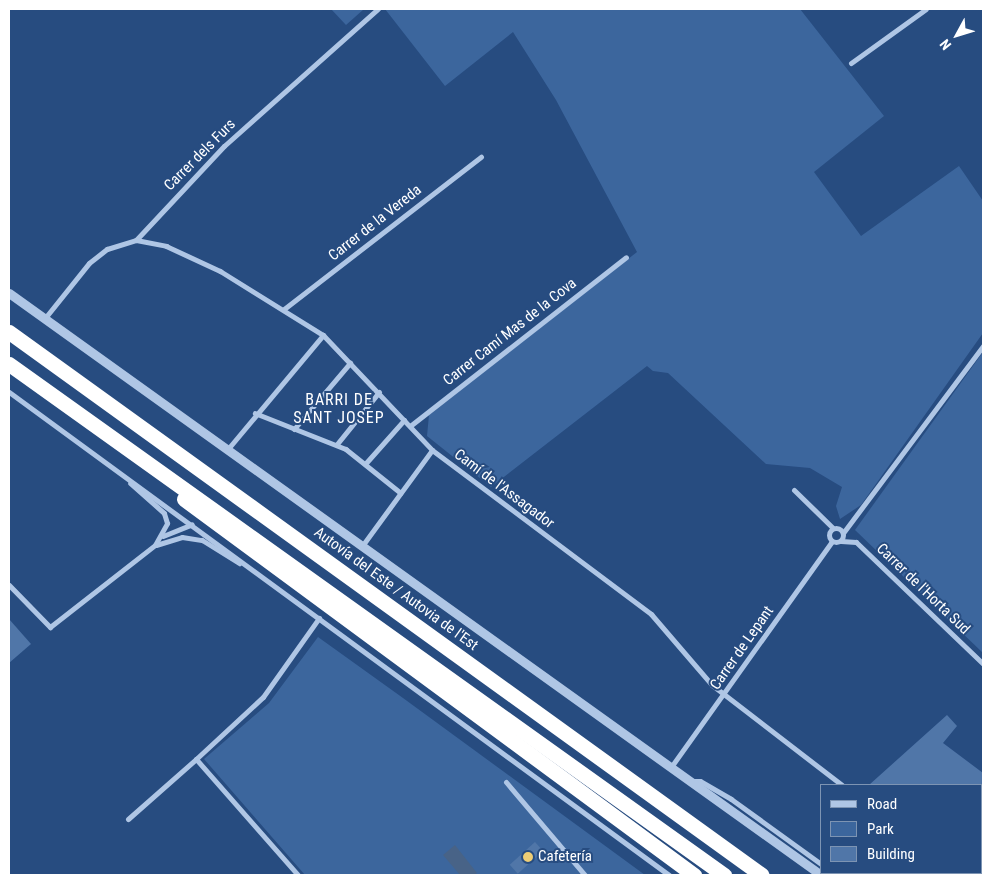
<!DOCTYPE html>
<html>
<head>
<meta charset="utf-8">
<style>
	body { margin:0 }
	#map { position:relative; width:992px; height:884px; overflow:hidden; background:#274c80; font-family:"Roboto Condensed",sans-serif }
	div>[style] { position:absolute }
	.green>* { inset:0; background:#3c669d }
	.water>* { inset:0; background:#486387 }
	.building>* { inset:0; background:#5076a8; transform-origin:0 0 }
	.pedestrian>* { height:4.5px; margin:-2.25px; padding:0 2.25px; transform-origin:2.25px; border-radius:2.25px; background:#afc6e5 }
	.minor>* { height:5px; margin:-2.5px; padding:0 2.5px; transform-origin:2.5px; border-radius:2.5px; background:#afc6e5 }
	.minor>.ring { margin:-2.5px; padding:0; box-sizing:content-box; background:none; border:5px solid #afc6e5; border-radius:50% }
	.tertiary>* { height:9px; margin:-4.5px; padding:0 4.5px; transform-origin:4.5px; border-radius:4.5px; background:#afc6e5 }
	.motorway>* { height:15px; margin:-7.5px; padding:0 7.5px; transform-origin:7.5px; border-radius:7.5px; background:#fff }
	.dots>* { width:14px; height:14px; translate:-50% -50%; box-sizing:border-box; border:2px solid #274c80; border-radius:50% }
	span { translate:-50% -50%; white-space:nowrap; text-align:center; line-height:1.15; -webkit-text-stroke:4px #274c80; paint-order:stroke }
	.street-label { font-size:15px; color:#fff }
	.poi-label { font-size:15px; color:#fff }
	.left { translate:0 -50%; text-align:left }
	.neighbourhood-label { font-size:16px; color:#fff; letter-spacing:1px }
	.frame { position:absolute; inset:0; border:10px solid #fff; pointer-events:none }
	.legend { position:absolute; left:820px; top:784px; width:162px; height:90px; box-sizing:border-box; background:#274c80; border:1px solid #7d94b3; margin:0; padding:6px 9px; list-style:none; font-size:15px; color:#fff }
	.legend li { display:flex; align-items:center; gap:10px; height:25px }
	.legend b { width:25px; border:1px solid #7d94b3 }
	.north { position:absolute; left:932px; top:10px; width:50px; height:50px; -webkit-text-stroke:4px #274c80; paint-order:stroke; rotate:231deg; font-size:14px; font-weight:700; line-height:20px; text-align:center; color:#fff }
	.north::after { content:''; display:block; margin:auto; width:18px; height:22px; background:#fff; clip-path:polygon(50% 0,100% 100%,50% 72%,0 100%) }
</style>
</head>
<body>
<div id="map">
	<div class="green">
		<div style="clip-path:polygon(331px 9px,364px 9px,346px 25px)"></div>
		<div style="clip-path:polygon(385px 9px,800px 9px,884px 116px,814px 172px,861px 236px,959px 166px,983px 201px,983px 333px,861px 505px,840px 519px,836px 506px,842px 487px,810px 468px,766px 464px,668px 373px,653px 371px,647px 366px,491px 487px,427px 436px,429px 415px,637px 252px,556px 100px,513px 32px,445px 86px)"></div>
		<div style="clip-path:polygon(983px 352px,983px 653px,855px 530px)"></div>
		<div style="clip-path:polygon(318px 637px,403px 698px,645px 875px,305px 875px,204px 759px,269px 703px)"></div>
	</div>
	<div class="water">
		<div style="clip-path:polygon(455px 845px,477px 873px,474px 875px,460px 875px,443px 855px)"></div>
	</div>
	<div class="building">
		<div style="clip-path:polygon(9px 619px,31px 644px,9px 663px)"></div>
		<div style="clip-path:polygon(947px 715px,957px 726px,943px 743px,983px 773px,983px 785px,869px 785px)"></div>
		<div style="left:535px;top:842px;width:12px;height:34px;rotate:48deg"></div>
	</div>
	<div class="pedestrian">
		<div style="left:255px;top:413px;width:98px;rotate:21.6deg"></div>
		<div style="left:346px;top:449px;width:70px;rotate:38.7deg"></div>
	</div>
	<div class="minor">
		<div style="left:851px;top:63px;width:92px;rotate:-35.8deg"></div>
		<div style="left:136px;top:240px;width:31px;rotate:11deg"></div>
		<div style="left:166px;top:246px;width:60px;rotate:24.8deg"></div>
		<div style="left:220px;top:271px;width:121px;rotate:31.9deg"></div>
		<div style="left:323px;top:335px;width:158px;rotate:46.5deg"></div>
		<div style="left:432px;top:450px;width:274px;rotate:36.8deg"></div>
		<div style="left:651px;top:614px;width:94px;rotate:49.3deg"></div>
		<div style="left:712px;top:685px;width:164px;rotate:37.6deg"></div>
		<div style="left:284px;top:309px;width:249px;rotate:-37.7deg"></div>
		<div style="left:45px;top:318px;width:70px;rotate:-51.3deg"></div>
		<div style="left:89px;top:263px;width:23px;rotate:-38deg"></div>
		<div style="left:107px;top:249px;width:30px;rotate:-17deg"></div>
		<div style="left:136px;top:240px;width:129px;rotate:-46.9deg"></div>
		<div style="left:224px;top:146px;width:206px;rotate:-41.7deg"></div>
		<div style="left:9px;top:392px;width:818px;rotate:36.2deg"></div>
		<div style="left:410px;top:426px;width:274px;rotate:-38deg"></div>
		<div style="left:294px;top:429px;width:87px;rotate:-49.7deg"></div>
		<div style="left:337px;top:444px;width:67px;rotate:-51.1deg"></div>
		<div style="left:227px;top:450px;width:150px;rotate:-50.1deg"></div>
		<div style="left:365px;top:464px;width:59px;rotate:-48.4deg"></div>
		<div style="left:794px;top:490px;width:54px;rotate:44.3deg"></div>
		<div class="ring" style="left:829px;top:528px;width:9px;height:9px"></div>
		<div style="left:843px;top:533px;width:234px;rotate:-53.2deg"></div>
		<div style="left:163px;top:536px;width:31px;rotate:-22deg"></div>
		<div style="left:841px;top:541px;width:15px;rotate:4deg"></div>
		<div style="left:856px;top:542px;width:176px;rotate:43.8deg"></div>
		<div style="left:156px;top:545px;width:27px;rotate:-17deg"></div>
		<div style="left:182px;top:537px;width:20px;rotate:9deg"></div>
		<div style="left:202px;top:540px;width:44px;rotate:31.9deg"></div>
		<div style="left:362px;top:546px;width:119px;rotate:-53.9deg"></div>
		<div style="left:9px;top:585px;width:59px;rotate:45.7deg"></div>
		<div style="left:50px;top:627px;width:133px;rotate:-38deg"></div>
		<div style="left:155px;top:545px;width:25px;rotate:-61deg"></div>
		<div style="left:167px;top:523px;width:10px;rotate:-107deg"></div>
		<div style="left:164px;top:513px;width:45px;rotate:-138.6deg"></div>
		<div style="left:196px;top:759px;width:91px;rotate:-42.8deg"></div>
		<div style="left:263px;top:697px;width:97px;rotate:-54.7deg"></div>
		<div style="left:671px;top:767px;width:277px;rotate:-54.5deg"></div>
		<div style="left:692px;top:781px;width:8px"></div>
		<div style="left:700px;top:781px;width:36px;rotate:30deg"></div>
		<div style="left:731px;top:799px;width:111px;rotate:35.8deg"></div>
		<div style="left:506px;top:782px;width:122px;rotate:49.7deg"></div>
		<div style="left:128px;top:819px;width:91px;rotate:-41.4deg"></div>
		<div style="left:196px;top:759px;width:154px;rotate:48.7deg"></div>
		<div style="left:833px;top:873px;width:4px;rotate:27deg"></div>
		<div style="left:958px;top:873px;width:4px;rotate:34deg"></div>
	</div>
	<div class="tertiary">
		<div style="left:9px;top:293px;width:999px;rotate:35.63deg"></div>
	</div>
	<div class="motorway">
		<div style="left:9px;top:332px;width:928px;rotate:35.8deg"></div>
		<div style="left:9px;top:364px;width:879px;rotate:35.55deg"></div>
		<div style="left:184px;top:499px;width:634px;rotate:36.4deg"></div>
	</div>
	<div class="dots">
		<div style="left:528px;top:857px;background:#edcd75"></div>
	</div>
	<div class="street-label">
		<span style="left:200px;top:155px;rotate:-45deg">Carrer dels Furs</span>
		<span style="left:375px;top:223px;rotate:-38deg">Carrer de la Vereda</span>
		<span style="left:510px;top:332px;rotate:-38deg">Carrer Camí Mas de la Cova</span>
		<span style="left:504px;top:489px;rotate:37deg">Camí de l'Assagador</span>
		<span style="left:396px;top:589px;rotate:36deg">Autovía del Este / Autovia de l'Est</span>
		<span style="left:923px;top:589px;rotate:44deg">Carrer de l'Horta Sud</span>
		<span style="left:742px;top:648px;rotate:-55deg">Carrer de Lepant</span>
	</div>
	<div class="poi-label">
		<span class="left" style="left:538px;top:857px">Cafetería</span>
	</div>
	<div class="neighbourhood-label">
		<span style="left:339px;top:409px">BARRI DE<br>SANT JOSEP</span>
	</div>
	<div class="frame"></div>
	<ul class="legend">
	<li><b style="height:6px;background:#afc6e5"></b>Road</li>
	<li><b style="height:14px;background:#3c669d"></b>Park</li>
	<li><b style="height:14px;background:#5076a8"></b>Building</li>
	</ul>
	<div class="north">N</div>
</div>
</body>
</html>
